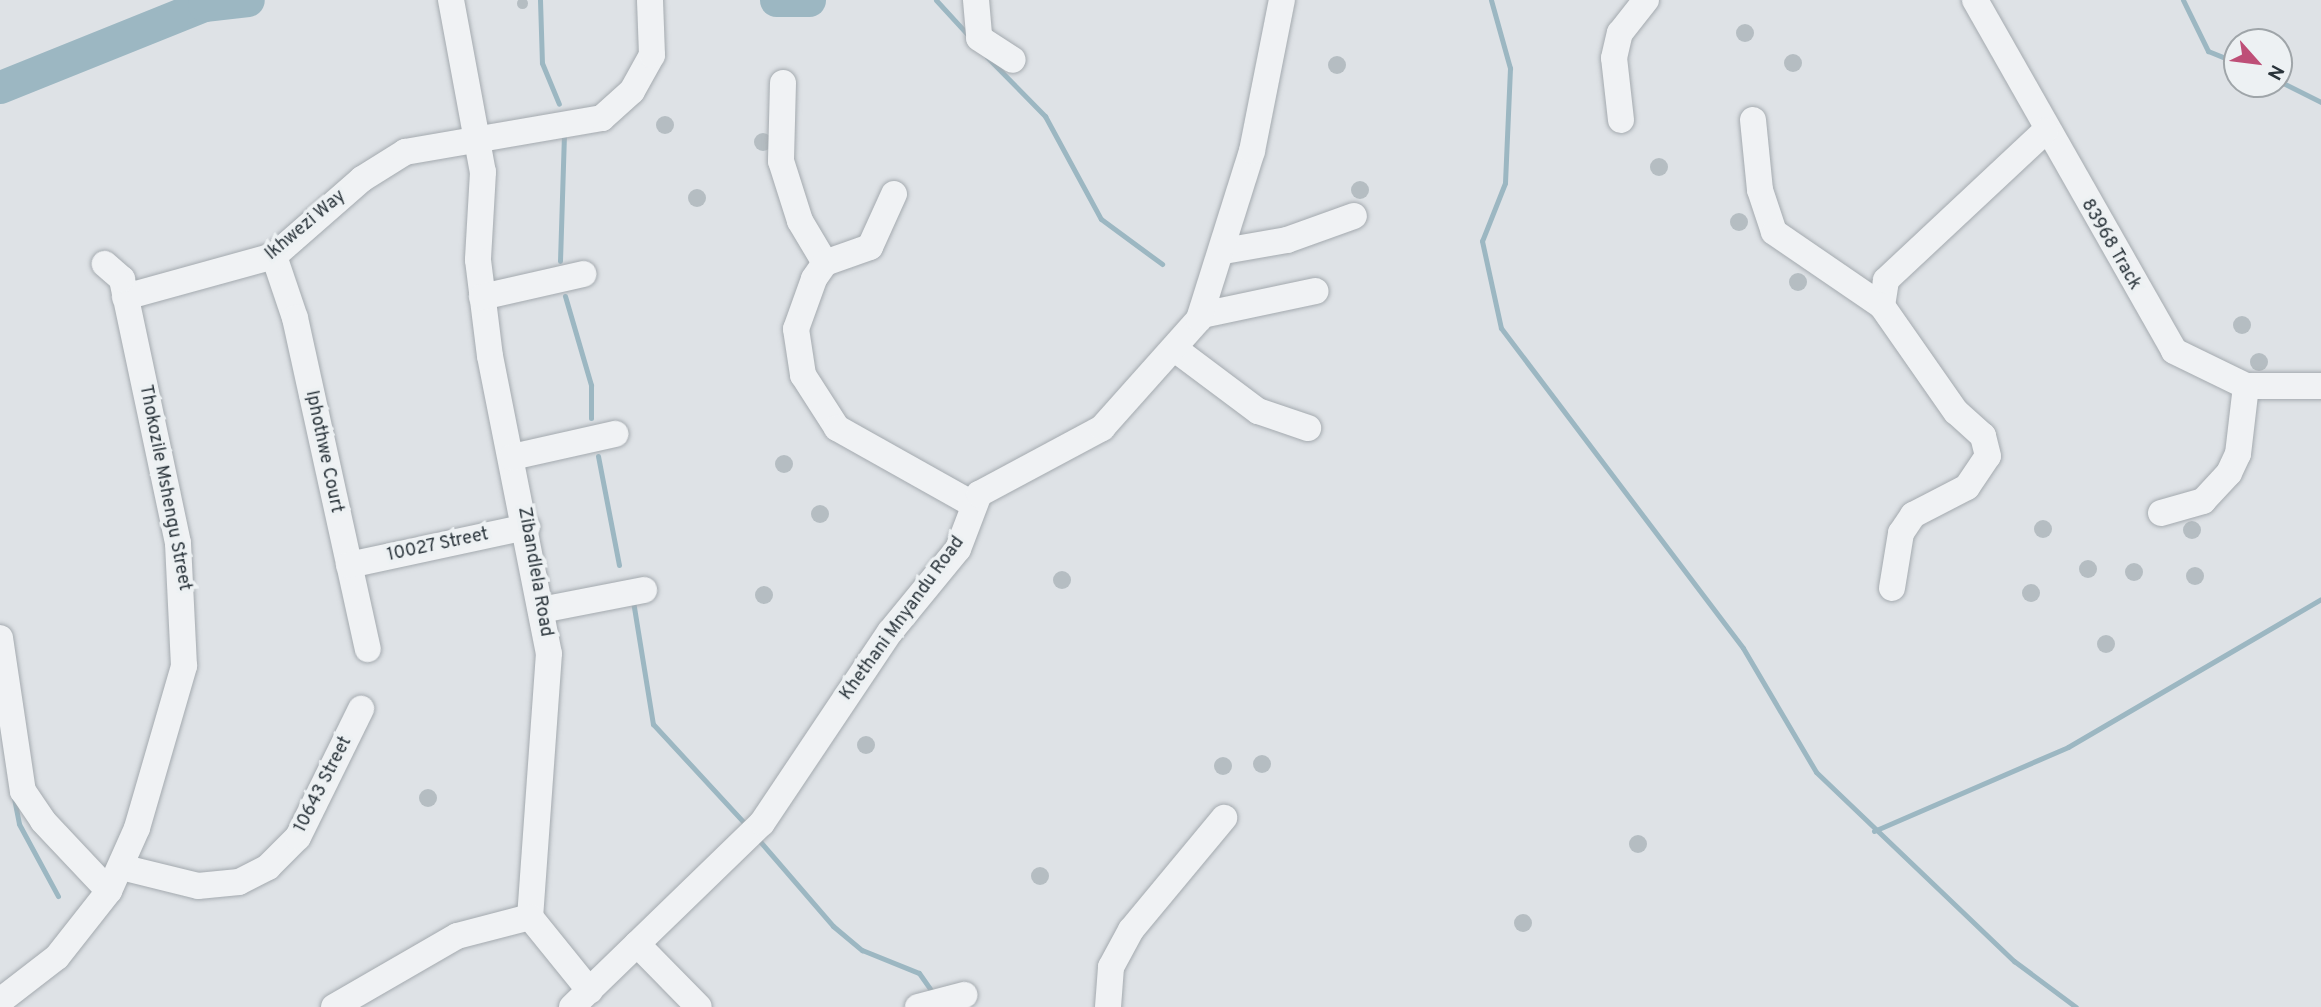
<!DOCTYPE html>
<html>
<head>
<meta charset="utf-8">
<style>
	body { margin:0 }
	#map { position:relative; width:2321px; height:1007px; overflow:hidden; background:#dee2e6; font-family:Overpass,sans-serif }
	div>[style] { position:absolute }
	.stream>* { height:5px; margin:-2.5px; padding:0 2.5px; transform-origin:2.5px; border-radius:2.5px; background:#9cb7c2 }
	.river>* { height:33px; margin:-16.5px; padding:0 16.5px; transform-origin:16.5px; border-radius:16.5px; background:#9cb7c2 }
	.building>* { inset:0; background:#b5bdc2 }
	.round { border-radius:50% }
	.roads { filter:drop-shadow(0 0 2px #a4aaaf) drop-shadow(0 0 2px #a4aaaf) }
	.minor>* { height:26px; margin:-13px; padding:0 13px; transform-origin:13px; border-radius:13px; background:#f0f2f4 }
	span { translate:-50% -50%; white-space:nowrap; text-align:center; line-height:1.15; -webkit-text-stroke:7px #edf1f3; paint-order:stroke }
	.street-label { font-size:18px; color:#29333a }
	.north { position:absolute; left:2223px; top:28px; width:70px; height:70px; box-sizing:border-box; background:#edf1f3; border:2px solid #9fa5a9; border-radius:50%; rotate:118deg; font-size:19px; font-weight:700; line-height:28px; text-align:center; color:#29333a }
	.north::after { content:''; display:block; margin:auto; width:24px; height:32px; background:#be4f77; clip-path:polygon(50% 0,100% 100%,50% 72%,0 100%) }
</style>
</head>
<body>
<div id="map">
	<div class="stream">
		<div style="left:540px;top:0;width:63px;rotate:88.2deg"></div>
		<div style="left:542px;top:63px;width:44px;rotate:67.5deg"></div>
		<div style="left:936px;top:0;width:49px;rotate:47.5deg"></div>
		<div style="left:1491px;top:0;width:71px;rotate:74.4deg"></div>
		<div style="left:1510px;top:68px;width:115px;rotate:92.5deg"></div>
		<div style="left:1505px;top:183px;width:62px;rotate:111.6deg"></div>
		<div style="left:1482px;top:241px;width:89px;rotate:77.7deg"></div>
		<div style="left:1501px;top:328px;width:401px;rotate:52.9deg"></div>
		<div style="left:1743px;top:648px;width:144px;rotate:59.5deg"></div>
		<div style="left:1816px;top:772px;width:274px;rotate:43.7deg"></div>
		<div style="left:2014px;top:961px;width:77px;rotate:36.6deg"></div>
		<div style="left:2183px;top:0;width:57px;rotate:63.9deg"></div>
		<div style="left:2208px;top:51px;width:31px;rotate:22deg"></div>
		<div style="left:987px;top:57px;width:83px;rotate:45.5deg"></div>
		<div style="left:1045px;top:116px;width:117px;rotate:61.5deg"></div>
		<div style="left:1101px;top:219px;width:76px;rotate:36.4deg"></div>
		<div style="left:2279px;top:81px;width:47px;rotate:26.6deg"></div>
		<div style="left:560px;top:261px;width:129px;rotate:-88.2deg"></div>
		<div style="left:565px;top:296px;width:93px;rotate:73.7deg"></div>
		<div style="left:591px;top:385px;width:33px;rotate:90deg"></div>
		<div style="left:598px;top:456px;width:111px;rotate:79.1deg"></div>
		<div style="left:633px;top:601px;width:125px;rotate:80.8deg"></div>
		<div style="left:653px;top:724px;width:139px;rotate:47.3deg"></div>
		<div style="left:14px;top:798px;width:26px;rotate:79deg"></div>
		<div style="left:19px;top:824px;width:82px;rotate:61.6deg"></div>
		<div style="left:1874px;top:831px;width:211px;rotate:-23.4deg"></div>
		<div style="left:2068px;top:747px;width:293px;rotate:-30.3deg"></div>
		<div style="left:758px;top:839px;width:115px;rotate:49.2deg"></div>
		<div style="left:833px;top:926px;width:38px;rotate:40deg"></div>
		<div style="left:862px;top:950px;width:61px;rotate:22deg"></div>
		<div style="left:919px;top:973px;width:28px;rotate:55deg"></div>
	</div>
	<div class="river">
		<div style="left:776px;top:0;width:33px"></div>
		<div style="left:0;top:87px;width:220px;rotate:-21.9deg"></div>
		<div style="left:204px;top:5px;width:44px;rotate:-6.5deg"></div>
	</div>
	<div class="building">
		<div class="round" style="left:516.5px;top:-2.5px;width:11px;height:11px"></div>
		<div class="round" style="left:1736px;top:24px;width:18px;height:18px"></div>
		<div class="round" style="left:1784px;top:54px;width:18px;height:18px"></div>
		<div class="round" style="left:1328px;top:56px;width:18px;height:18px"></div>
		<div class="round" style="left:656px;top:116px;width:18px;height:18px"></div>
		<div class="round" style="left:754px;top:133px;width:18px;height:18px"></div>
		<div class="round" style="left:1650px;top:158px;width:18px;height:18px"></div>
		<div class="round" style="left:1351px;top:181px;width:18px;height:18px"></div>
		<div class="round" style="left:688px;top:189px;width:18px;height:18px"></div>
		<div class="round" style="left:1730px;top:213px;width:18px;height:18px"></div>
		<div class="round" style="left:1789px;top:273px;width:18px;height:18px"></div>
		<div class="round" style="left:2233px;top:316px;width:18px;height:18px"></div>
		<div class="round" style="left:2250px;top:353px;width:18px;height:18px"></div>
		<div class="round" style="left:775px;top:455px;width:18px;height:18px"></div>
		<div class="round" style="left:811px;top:505px;width:18px;height:18px"></div>
		<div class="round" style="left:2034px;top:520px;width:18px;height:18px"></div>
		<div class="round" style="left:2183px;top:521px;width:18px;height:18px"></div>
		<div class="round" style="left:2079px;top:560px;width:18px;height:18px"></div>
		<div class="round" style="left:2125px;top:563px;width:18px;height:18px"></div>
		<div class="round" style="left:2186px;top:567px;width:18px;height:18px"></div>
		<div class="round" style="left:1053px;top:571px;width:18px;height:18px"></div>
		<div class="round" style="left:2022px;top:584px;width:18px;height:18px"></div>
		<div class="round" style="left:755px;top:586px;width:18px;height:18px"></div>
		<div class="round" style="left:2097px;top:635px;width:18px;height:18px"></div>
		<div class="round" style="left:857px;top:736px;width:18px;height:18px"></div>
		<div class="round" style="left:1253px;top:755px;width:18px;height:18px"></div>
		<div class="round" style="left:1214px;top:757px;width:18px;height:18px"></div>
		<div class="round" style="left:419px;top:789px;width:18px;height:18px"></div>
		<div class="round" style="left:1629px;top:835px;width:18px;height:18px"></div>
		<div class="round" style="left:1031px;top:867px;width:18px;height:18px"></div>
		<div class="round" style="left:1514px;top:914px;width:18px;height:18px"></div>
	</div>
	<div class="roads">
		<div class="minor">
			<div style="left:451px;top:0;width:175px;rotate:79.5deg"></div>
			<div style="left:483px;top:172px;width:88px;rotate:93.3deg"></div>
			<div style="left:478px;top:260px;width:97px;rotate:82.9deg"></div>
			<div style="left:490px;top:356px;width:303px;rotate:78.8deg"></div>
			<div style="left:549px;top:653px;width:265px;rotate:94.1deg"></div>
			<div style="left:530px;top:917px;width:95px;rotate:51deg"></div>
			<div style="left:976px;top:0;width:38px;rotate:85deg"></div>
			<div style="left:979px;top:38px;width:40px;rotate:32.9deg"></div>
			<div style="left:1975px;top:0;width:403px;rotate:60.4deg"></div>
			<div style="left:2174px;top:351px;width:80px;rotate:25.9deg"></div>
			<div style="left:2246px;top:386px;width:75px"></div>
			<div style="left:783px;top:83px;width:78px;rotate:91.5deg"></div>
			<div style="left:781px;top:161px;width:63px;rotate:72.4deg"></div>
			<div style="left:800px;top:221px;width:49px;rotate:59.2deg"></div>
			<div style="left:1621px;top:120px;width:62px;rotate:-96.4deg"></div>
			<div style="left:1614px;top:58px;width:26px;rotate:-77deg"></div>
			<div style="left:1620px;top:33px;width:42px;rotate:-51.8deg"></div>
			<div style="left:1753px;top:120px;width:70px;rotate:84.3deg"></div>
			<div style="left:1760px;top:190px;width:44px;rotate:71.6deg"></div>
			<div style="left:1774px;top:232px;width:131px;rotate:34.4deg"></div>
			<div style="left:894px;top:194px;width:58px;rotate:114.4deg"></div>
			<div style="left:870px;top:247px;width:48px;rotate:160.4deg"></div>
			<div style="left:825px;top:263px;width:19px;rotate:125deg"></div>
			<div style="left:814px;top:279px;width:53px;rotate:109.8deg"></div>
			<div style="left:796px;top:329px;width:47px;rotate:81.3deg"></div>
			<div style="left:803px;top:375px;width:63px;rotate:57.3deg"></div>
			<div style="left:837px;top:428px;width:157px;rotate:29.3deg"></div>
			<div style="left:1224px;top:251px;width:64px;rotate:-9.9deg"></div>
			<div style="left:1287px;top:240px;width:71px;rotate:-19.7deg"></div>
			<div style="left:274px;top:256px;width:65px;rotate:71.3deg"></div>
			<div style="left:295px;top:318px;width:339px;rotate:77.6deg"></div>
			<div style="left:125px;top:297px;width:155px;rotate:-15.4deg"></div>
			<div style="left:274px;top:256px;width:117px;rotate:-41.2deg"></div>
			<div style="left:362px;top:179px;width:51px;rotate:-32.1deg"></div>
			<div style="left:405px;top:152px;width:200px;rotate:-9.8deg"></div>
			<div style="left:602px;top:118px;width:40px;rotate:-42deg"></div>
			<div style="left:632px;top:91px;width:41px;rotate:-60.9deg"></div>
			<div style="left:652px;top:55px;width:55px;rotate:-92.1deg"></div>
			<div style="left:482px;top:297px;width:104px;rotate:-12.8deg"></div>
			<div style="left:1202px;top:315px;width:116px;rotate:-11.9deg"></div>
			<div style="left:1175px;top:349px;width:104px;rotate:36.8deg"></div>
			<div style="left:1258px;top:411px;width:53px;rotate:18.8deg"></div>
			<div style="left:512px;top:457px;width:106px;rotate:-12.6deg"></div>
			<div style="left:2161px;top:513px;width:44px;rotate:-15.9deg"></div>
			<div style="left:2203px;top:501px;width:38px;rotate:-47deg"></div>
			<div style="left:2229px;top:473px;width:21px;rotate:-65deg"></div>
			<div style="left:2238px;top:454px;width:68px;rotate:-83.3deg"></div>
			<div style="left:349px;top:565px;width:182px;rotate:-12.1deg"></div>
			<div style="left:1892px;top:588px;width:56px;rotate:-80.7deg"></div>
			<div style="left:1901px;top:533px;width:22px;rotate:-56deg"></div>
			<div style="left:1913px;top:515px;width:61px;rotate:-27.4deg"></div>
			<div style="left:1967px;top:487px;width:37px;rotate:-56deg"></div>
			<div style="left:1988px;top:456px;width:21px;rotate:-104deg"></div>
			<div style="left:1983px;top:436px;width:36px;rotate:-138deg"></div>
			<div style="left:1956px;top:412px;width:129px;rotate:-124.9deg"></div>
			<div style="left:1882px;top:306px;width:26px;rotate:-81deg"></div>
			<div style="left:1886px;top:280px;width:218px;rotate:-43.1deg"></div>
			<div style="left:541px;top:610px;width:105px;rotate:-11deg"></div>
			<div style="left:0;top:638px;width:155px;rotate:81.5deg"></div>
			<div style="left:23px;top:791px;width:36px;rotate:56deg"></div>
			<div style="left:43px;top:821px;width:96px;rotate:46.7deg"></div>
			<div style="left:121px;top:867px;width:79px;rotate:13.9deg"></div>
			<div style="left:198px;top:886px;width:41px;rotate:-5.6deg"></div>
			<div style="left:239px;top:882px;width:33px;rotate:-27deg"></div>
			<div style="left:268px;top:867px;width:42px;rotate:-45deg"></div>
			<div style="left:298px;top:837px;width:143px;rotate:-63.8deg"></div>
			<div style="left:637px;top:944px;width:88px;rotate:45.5deg"></div>
			<div style="left:0;top:1001px;width:72px;rotate:-37.7deg"></div>
			<div style="left:57px;top:957px;width:84px;rotate:-51.8deg"></div>
			<div style="left:109px;top:891px;width:69px;rotate:-66deg"></div>
			<div style="left:137px;top:828px;width:169px;rotate:-73.8deg"></div>
			<div style="left:184px;top:666px;width:123px;rotate:-92.8deg"></div>
			<div style="left:178px;top:543px;width:270px;rotate:-102deg"></div>
			<div style="left:122px;top:279px;width:23px;rotate:-139deg"></div>
			<div style="left:334px;top:1007px;width:142px;rotate:-30deg"></div>
			<div style="left:457px;top:936px;width:75px;rotate:-14.6deg"></div>
			<div style="left:572px;top:1007px;width:264px;rotate:-44.1deg"></div>
			<div style="left:762px;top:823px;width:230px;rotate:-56.2deg"></div>
			<div style="left:890px;top:632px;width:107px;rotate:-50.7deg"></div>
			<div style="left:958px;top:549px;width:59px;rotate:-69.1deg"></div>
			<div style="left:979px;top:494px;width:140px;rotate:-28.2deg"></div>
			<div style="left:1102px;top:428px;width:146px;rotate:-48.3deg"></div>
			<div style="left:1199px;top:319px;width:176px;rotate:-72.5deg"></div>
			<div style="left:1252px;top:151px;width:154px;rotate:-78.8deg"></div>
			<div style="left:918px;top:1007px;width:48px;rotate:-14.6deg"></div>
			<div style="left:1108px;top:1007px;width:40px;rotate:-85.7deg"></div>
			<div style="left:1111px;top:967px;width:42px;rotate:-61.6deg"></div>
			<div style="left:1131px;top:930px;width:146px;rotate:-50.3deg"></div>
		</div>
	</div>
	<div class="street-label">
		<span style="left:306px;top:226px;rotate:-40deg">Ikhwezi Way</span>
		<span style="left:2110px;top:245px;rotate:60deg">83968 Track</span>
		<span style="left:323px;top:452px;rotate:78deg">Iphothwe Court</span>
		<span style="left:164px;top:488px;rotate:79deg">Thokozile Mshengu Street</span>
		<span style="left:438px;top:546px;rotate:-12deg">10027 Street</span>
		<span style="left:534px;top:572px;rotate:80deg">Zibandlela Road</span>
		<span style="left:903px;top:619px;rotate:-54deg">Khethani Mnyandu Road</span>
		<span style="left:324px;top:785px;rotate:-63deg">10643 Street</span>
	</div>
	<div class="north">N</div>
</div>
</body>
</html>
